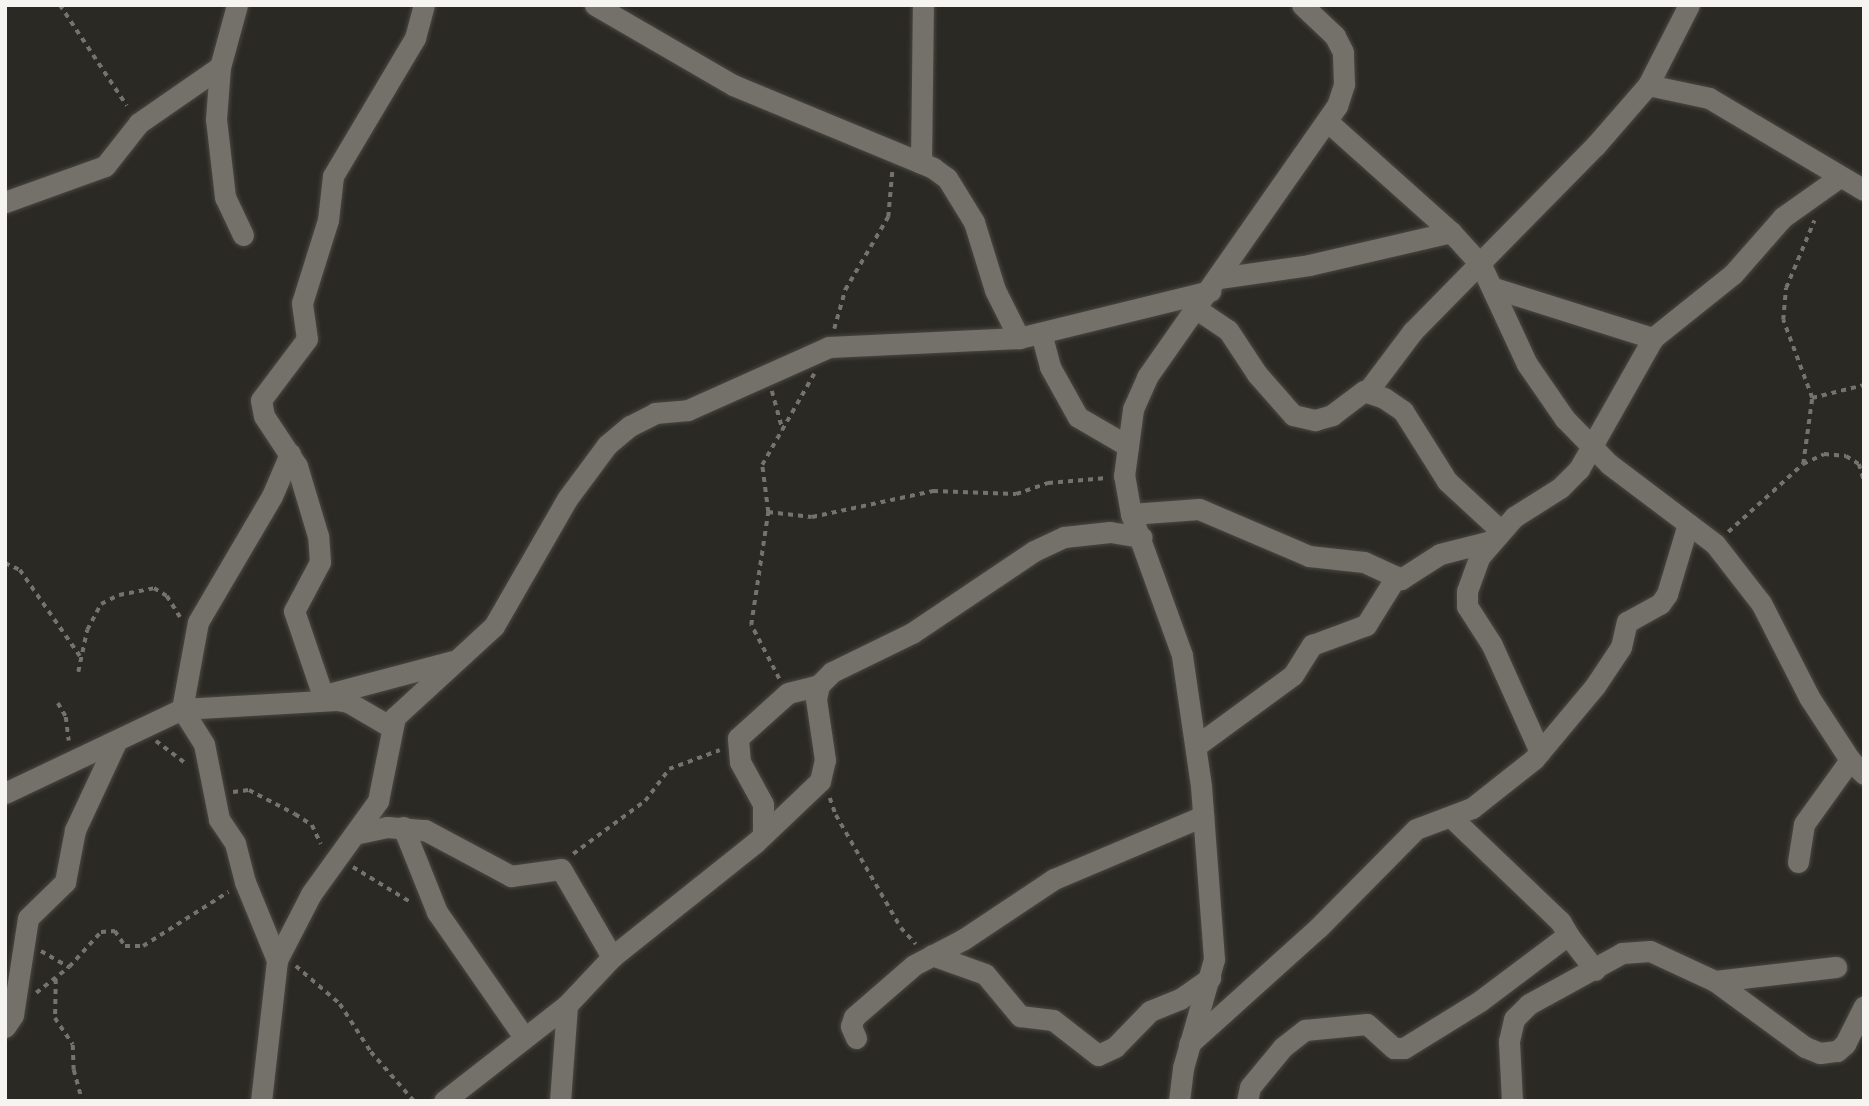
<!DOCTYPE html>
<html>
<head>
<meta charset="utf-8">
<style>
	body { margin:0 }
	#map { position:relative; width:1869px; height:1106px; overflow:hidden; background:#2b2924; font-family:"Playfair Display",serif }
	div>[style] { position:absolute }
	.path>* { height:3.5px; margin-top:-1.75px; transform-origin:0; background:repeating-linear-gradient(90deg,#74736e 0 5px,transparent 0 10px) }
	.roads { filter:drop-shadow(0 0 2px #4a4743) drop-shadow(0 0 2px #4a4743) }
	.minor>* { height:21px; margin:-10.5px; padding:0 10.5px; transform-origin:10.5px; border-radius:10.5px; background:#74716b }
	span { translate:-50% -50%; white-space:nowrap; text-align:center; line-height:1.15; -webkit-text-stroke:5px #13110f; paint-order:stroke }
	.frame { position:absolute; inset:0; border:7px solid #f5f4f0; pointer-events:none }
</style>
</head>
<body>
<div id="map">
	<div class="path">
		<div style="left:60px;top:5px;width:121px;rotate:56.4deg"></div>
		<div style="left:834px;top:329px;width:41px;rotate:-74.2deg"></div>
		<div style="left:845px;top:290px;width:85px;rotate:-59.5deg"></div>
		<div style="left:888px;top:217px;width:45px;rotate:-84.9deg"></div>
		<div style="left:772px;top:391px;width:41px;rotate:74.6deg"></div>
		<div style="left:1812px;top:398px;width:54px;rotate:-14deg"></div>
		<div style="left:1803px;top:464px;width:23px;rotate:-25deg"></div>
		<div style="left:1824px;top:454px;width:22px;rotate:5deg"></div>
		<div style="left:1846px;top:456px;width:15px;rotate:32deg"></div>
		<div style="left:1859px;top:464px;width:17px;rotate:73deg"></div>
		<div style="left:768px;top:512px;width:44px;rotate:6.5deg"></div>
		<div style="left:812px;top:517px;width:124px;rotate:-12.1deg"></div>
		<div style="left:933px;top:491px;width:83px;rotate:2.1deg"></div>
		<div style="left:1016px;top:494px;width:34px;rotate:-19deg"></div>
		<div style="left:1048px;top:483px;width:59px;rotate:-4.8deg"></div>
		<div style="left:1728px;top:532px;width:101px;rotate:-42.2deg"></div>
		<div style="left:1803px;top:464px;width:67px;rotate:-82.2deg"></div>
		<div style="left:1812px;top:398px;width:83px;rotate:-110.4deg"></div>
		<div style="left:1783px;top:320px;width:32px;rotate:-85deg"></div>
		<div style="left:1786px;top:288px;width:73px;rotate:-67.3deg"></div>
		<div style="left:5px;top:563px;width:17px;rotate:25deg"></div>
		<div style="left:20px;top:570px;width:105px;rotate:55.1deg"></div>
		<div style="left:78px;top:672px;width:43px;rotate:-77.9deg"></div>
		<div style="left:87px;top:630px;width:30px;rotate:-62deg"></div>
		<div style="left:101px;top:604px;width:20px;rotate:-27deg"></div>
		<div style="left:119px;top:595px;width:36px;rotate:-11deg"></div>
		<div style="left:154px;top:588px;width:15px;rotate:32deg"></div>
		<div style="left:167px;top:596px;width:25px;rotate:58deg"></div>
		<div style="left:779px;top:679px;width:61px;rotate:-117.4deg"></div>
		<div style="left:751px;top:625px;width:114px;rotate:-81.4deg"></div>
		<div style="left:768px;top:512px;width:47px;rotate:-97.3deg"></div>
		<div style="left:762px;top:465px;width:105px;rotate:-60.3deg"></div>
		<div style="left:58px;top:703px;width:16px;rotate:60deg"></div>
		<div style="left:66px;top:717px;width:24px;rotate:83deg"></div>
		<div style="left:156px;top:741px;width:39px;rotate:37deg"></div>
		<div style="left:233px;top:792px;width:16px;rotate:-7deg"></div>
		<div style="left:249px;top:790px;width:52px;rotate:27.6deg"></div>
		<div style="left:295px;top:814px;width:20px;rotate:33deg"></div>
		<div style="left:312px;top:825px;width:21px;rotate:65deg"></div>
		<div style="left:830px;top:798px;width:18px;rotate:71deg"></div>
		<div style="left:836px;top:815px;width:130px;rotate:60.1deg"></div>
		<div style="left:901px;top:928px;width:22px;rotate:47deg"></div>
		<div style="left:573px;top:854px;width:89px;rotate:-36.4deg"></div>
		<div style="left:645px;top:801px;width:40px;rotate:-53deg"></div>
		<div style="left:669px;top:769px;width:54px;rotate:-20.4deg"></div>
		<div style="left:353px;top:867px;width:69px;rotate:31.4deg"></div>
		<div style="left:41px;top:951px;width:32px;rotate:30deg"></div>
		<div style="left:296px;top:966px;width:58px;rotate:40.8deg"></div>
		<div style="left:340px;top:1004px;width:57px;rotate:57.1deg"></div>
		<div style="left:371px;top:1052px;width:65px;rotate:48.7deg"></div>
		<div style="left:56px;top:979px;width:39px;rotate:91deg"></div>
		<div style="left:55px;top:1018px;width:32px;rotate:56deg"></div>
		<div style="left:73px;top:1045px;width:25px;rotate:88deg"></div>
		<div style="left:74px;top:1070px;width:30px;rotate:75deg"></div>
		<div style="left:36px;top:993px;width:42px;rotate:-38.2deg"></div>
		<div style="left:69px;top:967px;width:47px;rotate:-47.6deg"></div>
		<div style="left:101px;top:932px;width:14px;rotate:-4deg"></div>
		<div style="left:115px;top:931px;width:18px;rotate:56deg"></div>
		<div style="left:125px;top:946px;width:18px"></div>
		<div style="left:143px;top:946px;width:101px;rotate:-32.4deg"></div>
	</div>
	<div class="roads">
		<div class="minor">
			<div style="left:237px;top:5px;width:64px;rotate:105.3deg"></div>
			<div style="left:220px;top:67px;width:52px;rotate:94.4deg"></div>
			<div style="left:216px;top:119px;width:79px;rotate:83.4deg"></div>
			<div style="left:225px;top:197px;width:42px;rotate:64.7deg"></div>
			<div style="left:595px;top:5px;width:160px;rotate:30.1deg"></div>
			<div style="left:733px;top:85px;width:217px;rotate:22.5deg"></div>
			<div style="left:933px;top:168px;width:17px;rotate:36deg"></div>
			<div style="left:947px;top:178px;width:52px;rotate:58.5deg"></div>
			<div style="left:974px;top:222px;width:71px;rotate:72.8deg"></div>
			<div style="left:995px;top:290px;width:54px;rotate:63.4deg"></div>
			<div style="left:1648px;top:85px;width:62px;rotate:12deg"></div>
			<div style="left:1709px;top:98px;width:180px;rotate:30.7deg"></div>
			<div style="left:1328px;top:122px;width:165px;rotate:41.8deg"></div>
			<div style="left:1451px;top:232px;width:45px;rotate:47.7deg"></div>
			<div style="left:1481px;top:265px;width:109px;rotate:65.1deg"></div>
			<div style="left:1527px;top:364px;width:67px;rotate:55.4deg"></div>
			<div style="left:1565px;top:419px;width:63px;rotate:45.6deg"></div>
			<div style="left:1609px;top:464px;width:133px;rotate:37deg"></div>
			<div style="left:1715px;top:544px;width:75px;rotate:52.1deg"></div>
			<div style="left:1761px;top:603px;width:106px;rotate:62.9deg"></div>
			<div style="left:1809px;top:697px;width:75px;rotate:56.9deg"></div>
			<div style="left:1850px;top:760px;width:20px;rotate:45deg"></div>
			<div style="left:921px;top:163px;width:158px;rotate:-89.3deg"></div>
			<div style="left:5px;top:202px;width:106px;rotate:-19.8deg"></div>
			<div style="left:105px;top:166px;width:55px;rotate:-51.7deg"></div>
			<div style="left:139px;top:123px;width:98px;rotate:-34.7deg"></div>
			<div style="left:1219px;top:278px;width:91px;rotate:-8.2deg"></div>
			<div style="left:1309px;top:265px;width:146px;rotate:-13.1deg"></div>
			<div style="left:1494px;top:288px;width:167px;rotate:17.5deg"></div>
			<div style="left:1198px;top:310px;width:36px;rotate:34deg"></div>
			<div style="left:1228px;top:330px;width:53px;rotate:56.6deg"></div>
			<div style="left:1257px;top:374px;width:55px;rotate:48.7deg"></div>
			<div style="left:1293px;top:415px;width:23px;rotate:13deg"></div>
			<div style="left:1315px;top:420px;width:18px;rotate:-16deg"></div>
			<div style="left:1332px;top:415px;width:40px;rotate:-37deg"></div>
			<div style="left:1364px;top:391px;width:21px;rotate:19deg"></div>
			<div style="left:1384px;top:398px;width:23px;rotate:34deg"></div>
			<div style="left:1403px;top:411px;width:83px;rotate:57.8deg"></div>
			<div style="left:1447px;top:481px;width:72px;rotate:42.8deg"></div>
			<div style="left:1041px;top:333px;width:35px;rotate:75deg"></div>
			<div style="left:1050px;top:367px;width:57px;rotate:60.8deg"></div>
			<div style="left:1078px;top:417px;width:58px;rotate:30.1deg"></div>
			<div style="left:1367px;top:392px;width:76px;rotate:-53deg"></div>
			<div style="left:1413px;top:331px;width:260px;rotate:-45.5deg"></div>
			<div style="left:1595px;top:146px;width:81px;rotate:-49deg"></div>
			<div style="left:1648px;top:85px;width:90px;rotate:-62.9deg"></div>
			<div style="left:1131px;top:514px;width:68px;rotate:-4.2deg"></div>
			<div style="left:1199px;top:509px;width:120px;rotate:23.1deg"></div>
			<div style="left:1309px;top:556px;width:55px;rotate:6.2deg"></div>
			<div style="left:1364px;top:562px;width:41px;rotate:24.7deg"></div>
			<div style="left:1401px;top:579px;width:46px;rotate:-32.7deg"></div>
			<div style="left:1440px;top:554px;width:53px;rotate:-14.3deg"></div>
			<div style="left:325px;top:695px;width:132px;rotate:-14.9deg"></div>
			<div style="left:318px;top:699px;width:6px;rotate:-31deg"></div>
			<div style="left:323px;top:696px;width:90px;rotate:-108.8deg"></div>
			<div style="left:294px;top:611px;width:55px;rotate:-62deg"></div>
			<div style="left:320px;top:562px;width:26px;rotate:-94deg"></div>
			<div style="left:318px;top:536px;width:73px;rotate:-106.7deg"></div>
			<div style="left:297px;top:466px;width:60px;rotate:-123.4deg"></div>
			<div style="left:264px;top:416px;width:16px;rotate:-101deg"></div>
			<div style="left:261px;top:400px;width:76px;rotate:-53deg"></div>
			<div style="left:307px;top:339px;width:36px;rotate:-98deg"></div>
			<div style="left:302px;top:303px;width:87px;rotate:-72.6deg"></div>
			<div style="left:328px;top:220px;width:44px;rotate:-83.5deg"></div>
			<div style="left:333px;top:176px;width:161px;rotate:-59.3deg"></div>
			<div style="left:415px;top:38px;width:34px;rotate:-75deg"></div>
			<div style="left:1196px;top:746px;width:120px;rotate:-36.2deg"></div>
			<div style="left:1293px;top:675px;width:36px;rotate:-58deg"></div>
			<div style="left:1312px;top:645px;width:58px;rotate:-20.3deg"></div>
			<div style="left:1366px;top:625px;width:57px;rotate:-58deg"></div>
			<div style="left:1540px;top:752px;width:117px;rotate:-114.2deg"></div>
			<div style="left:1492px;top:645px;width:46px;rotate:-122.7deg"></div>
			<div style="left:1467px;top:606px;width:15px;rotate:-90deg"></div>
			<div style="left:1467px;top:591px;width:37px;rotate:-70deg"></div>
			<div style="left:1480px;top:556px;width:52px;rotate:-48.9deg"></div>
			<div style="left:1514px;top:517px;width:54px;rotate:-32.2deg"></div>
			<div style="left:1560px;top:488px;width:27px;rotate:-45deg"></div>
			<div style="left:1579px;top:469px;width:150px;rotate:-60.5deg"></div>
			<div style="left:1653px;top:338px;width:102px;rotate:-38.7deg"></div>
			<div style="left:1733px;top:274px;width:76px;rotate:-48.7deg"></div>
			<div style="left:1783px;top:217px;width:67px;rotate:-35.3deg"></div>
			<div style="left:5px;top:793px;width:196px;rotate:-25.4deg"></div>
			<div style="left:182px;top:709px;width:154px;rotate:-3.3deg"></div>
			<div style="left:336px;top:700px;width:12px;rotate:9deg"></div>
			<div style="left:348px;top:702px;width:50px;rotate:30.2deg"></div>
			<div style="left:1451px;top:817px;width:151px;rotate:43.7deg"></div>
			<div style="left:1560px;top:921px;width:17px;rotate:59deg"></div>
			<div style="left:403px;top:827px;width:92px;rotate:68.2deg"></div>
			<div style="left:437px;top:912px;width:152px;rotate:55.2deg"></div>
			<div style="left:359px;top:833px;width:29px;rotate:-12deg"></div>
			<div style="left:387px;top:827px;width:38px;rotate:5deg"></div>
			<div style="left:425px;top:830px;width:98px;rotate:28.1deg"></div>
			<div style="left:511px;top:876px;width:50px;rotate:-8deg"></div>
			<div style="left:561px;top:869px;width:102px;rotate:59.9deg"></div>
			<div style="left:763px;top:835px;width:31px;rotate:-90deg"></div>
			<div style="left:763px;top:804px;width:48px;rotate:-118.7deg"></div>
			<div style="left:740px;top:762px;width:24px;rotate:-95deg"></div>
			<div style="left:738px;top:738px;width:67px;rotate:-42deg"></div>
			<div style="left:788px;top:693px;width:32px;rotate:-14deg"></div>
			<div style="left:1798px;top:862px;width:38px;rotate:-81deg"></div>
			<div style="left:1804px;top:824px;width:79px;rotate:-54.3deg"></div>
			<div style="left:932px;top:955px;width:56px;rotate:19.7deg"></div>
			<div style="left:985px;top:974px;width:55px;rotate:50.2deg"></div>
			<div style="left:1020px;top:1016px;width:33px;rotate:7deg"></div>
			<div style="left:1053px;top:1020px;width:57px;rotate:37.9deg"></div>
			<div style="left:1098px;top:1055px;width:19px;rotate:-25deg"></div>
			<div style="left:1115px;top:1047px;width:50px;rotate:-45.8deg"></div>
			<div style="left:1150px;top:1011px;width:32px;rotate:-22deg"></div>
			<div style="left:1180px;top:999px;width:37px;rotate:-35deg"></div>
			<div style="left:277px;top:960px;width:84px;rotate:-112.3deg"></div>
			<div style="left:245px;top:882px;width:40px;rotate:-104.4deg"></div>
			<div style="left:235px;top:843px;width:29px;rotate:-124deg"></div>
			<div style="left:219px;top:819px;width:76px;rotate:-101.3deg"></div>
			<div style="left:204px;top:744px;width:41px;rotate:-122.2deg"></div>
			<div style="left:182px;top:709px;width:88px;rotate:-79.6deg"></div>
			<div style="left:198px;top:622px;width:146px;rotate:-59.6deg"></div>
			<div style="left:272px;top:496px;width:46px;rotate:-66.8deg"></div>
			<div style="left:1715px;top:981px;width:122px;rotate:-6.6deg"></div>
			<div style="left:5px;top:1027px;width:14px;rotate:-56deg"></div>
			<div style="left:13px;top:1015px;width:98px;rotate:-81.2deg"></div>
			<div style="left:28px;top:918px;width:52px;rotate:-44.2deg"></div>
			<div style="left:65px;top:882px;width:53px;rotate:-79.1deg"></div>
			<div style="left:75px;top:830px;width:97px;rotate:-65deg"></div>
			<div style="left:856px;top:1038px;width:13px;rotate:-113deg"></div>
			<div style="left:851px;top:1026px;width:9px;rotate:-72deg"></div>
			<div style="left:854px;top:1017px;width:79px;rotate:-40.9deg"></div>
			<div style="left:914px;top:965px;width:56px;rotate:-27.5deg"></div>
			<div style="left:964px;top:939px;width:108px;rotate:-33.7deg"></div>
			<div style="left:1054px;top:879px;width:162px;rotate:-22.9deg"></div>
			<div style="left:1189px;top:1044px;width:173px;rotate:-42deg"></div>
			<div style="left:1318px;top:928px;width:139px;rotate:-45.3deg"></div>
			<div style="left:1416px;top:829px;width:60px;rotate:-20.6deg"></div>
			<div style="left:1472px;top:808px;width:79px;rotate:-38.3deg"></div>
			<div style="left:1534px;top:759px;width:95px;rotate:-50.1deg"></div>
			<div style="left:1595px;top:686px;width:47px;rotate:-56.3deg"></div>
			<div style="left:1621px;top:647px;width:26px;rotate:-77deg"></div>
			<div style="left:1627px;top:622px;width:38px;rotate:-29deg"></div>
			<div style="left:1660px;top:604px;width:12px;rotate:-55deg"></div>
			<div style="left:1667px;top:594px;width:73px;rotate:-73.3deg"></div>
			<div style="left:261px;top:1101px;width:142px;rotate:-83.5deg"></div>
			<div style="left:277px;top:960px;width:74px;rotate:-62.7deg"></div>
			<div style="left:311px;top:894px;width:115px;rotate:-54.2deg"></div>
			<div style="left:378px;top:801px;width:86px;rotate:-78.6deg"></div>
			<div style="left:395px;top:717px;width:134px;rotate:-42.6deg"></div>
			<div style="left:494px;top:626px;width:146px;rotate:-60.1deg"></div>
			<div style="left:567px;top:499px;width:67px;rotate:-53.5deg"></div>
			<div style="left:607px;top:445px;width:30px;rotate:-40deg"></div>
			<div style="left:630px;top:426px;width:28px;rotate:-27deg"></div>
			<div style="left:655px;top:413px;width:33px;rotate:-5deg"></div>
			<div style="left:688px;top:410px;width:154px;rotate:-24.1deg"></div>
			<div style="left:829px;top:347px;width:190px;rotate:-2.7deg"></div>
			<div style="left:1019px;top:338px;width:197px;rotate:-13.8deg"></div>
			<div style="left:444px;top:1101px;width:156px;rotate:-38deg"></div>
			<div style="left:567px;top:1005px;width:66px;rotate:-46.8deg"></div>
			<div style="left:612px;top:957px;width:183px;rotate:-38.6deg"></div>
			<div style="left:755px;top:843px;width:90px;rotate:-43.6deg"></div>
			<div style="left:820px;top:781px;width:22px;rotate:-77deg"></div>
			<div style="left:825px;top:760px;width:62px;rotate:-98.4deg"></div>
			<div style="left:816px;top:699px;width:14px;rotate:-78deg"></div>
			<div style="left:819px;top:685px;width:18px;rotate:-45deg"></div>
			<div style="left:832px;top:672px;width:89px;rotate:-26deg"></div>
			<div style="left:912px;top:633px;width:147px;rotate:-33.9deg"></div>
			<div style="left:1034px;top:551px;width:33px;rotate:-25deg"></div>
			<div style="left:1064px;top:537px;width:46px;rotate:-6.2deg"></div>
			<div style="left:1110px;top:532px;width:32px;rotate:9deg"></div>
			<div style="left:560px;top:1101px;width:96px;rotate:-85.8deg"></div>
			<div style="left:1179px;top:1101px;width:33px;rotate:-83deg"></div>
			<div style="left:1183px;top:1068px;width:113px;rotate:-74.1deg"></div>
			<div style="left:1214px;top:959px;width:173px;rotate:-94.3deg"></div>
			<div style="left:1201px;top:786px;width:132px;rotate:-98.3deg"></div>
			<div style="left:1182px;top:655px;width:150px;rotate:-109.9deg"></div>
			<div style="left:1131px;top:514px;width:39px;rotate:-100deg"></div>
			<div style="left:1124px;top:476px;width:68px;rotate:-82.3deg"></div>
			<div style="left:1133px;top:409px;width:35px;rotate:-66deg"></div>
			<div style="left:1147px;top:377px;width:331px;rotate:-55deg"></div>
			<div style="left:1337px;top:106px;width:23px;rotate:-72deg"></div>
			<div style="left:1344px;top:84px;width:32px;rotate:-92deg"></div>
			<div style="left:1343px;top:52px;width:18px;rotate:-117deg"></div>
			<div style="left:1335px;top:36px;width:45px;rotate:-136.8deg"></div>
			<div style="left:1247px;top:1101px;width:14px;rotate:-78deg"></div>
			<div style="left:1250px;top:1087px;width:52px;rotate:-50.5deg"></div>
			<div style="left:1283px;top:1047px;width:28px;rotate:-38deg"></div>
			<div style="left:1305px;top:1030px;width:62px;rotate:-5.5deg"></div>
			<div style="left:1367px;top:1024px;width:36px;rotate:42deg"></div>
			<div style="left:1394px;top:1048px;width:10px"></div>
			<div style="left:1404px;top:1048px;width:89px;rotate:-31.7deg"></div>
			<div style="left:1480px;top:1001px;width:110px;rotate:-36.9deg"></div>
			<div style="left:1568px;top:935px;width:44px;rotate:52.4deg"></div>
			<div style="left:1512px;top:1101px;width:60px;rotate:-92.9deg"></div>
			<div style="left:1509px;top:1041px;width:23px;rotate:-77deg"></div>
			<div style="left:1514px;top:1019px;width:21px;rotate:-45deg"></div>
			<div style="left:1529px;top:1004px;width:106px;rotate:-28.7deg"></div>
			<div style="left:1622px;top:953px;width:28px;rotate:-4deg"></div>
			<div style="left:1650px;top:951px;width:72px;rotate:24.8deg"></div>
			<div style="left:1715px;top:981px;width:112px;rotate:36.3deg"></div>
			<div style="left:1805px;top:1047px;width:16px;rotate:22deg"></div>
			<div style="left:1820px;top:1053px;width:17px;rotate:-7deg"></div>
			<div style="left:1837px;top:1051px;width:11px;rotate:-41deg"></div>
			<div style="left:1845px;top:1044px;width:42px;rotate:-63.4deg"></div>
		</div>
	</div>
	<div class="frame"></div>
</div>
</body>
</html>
